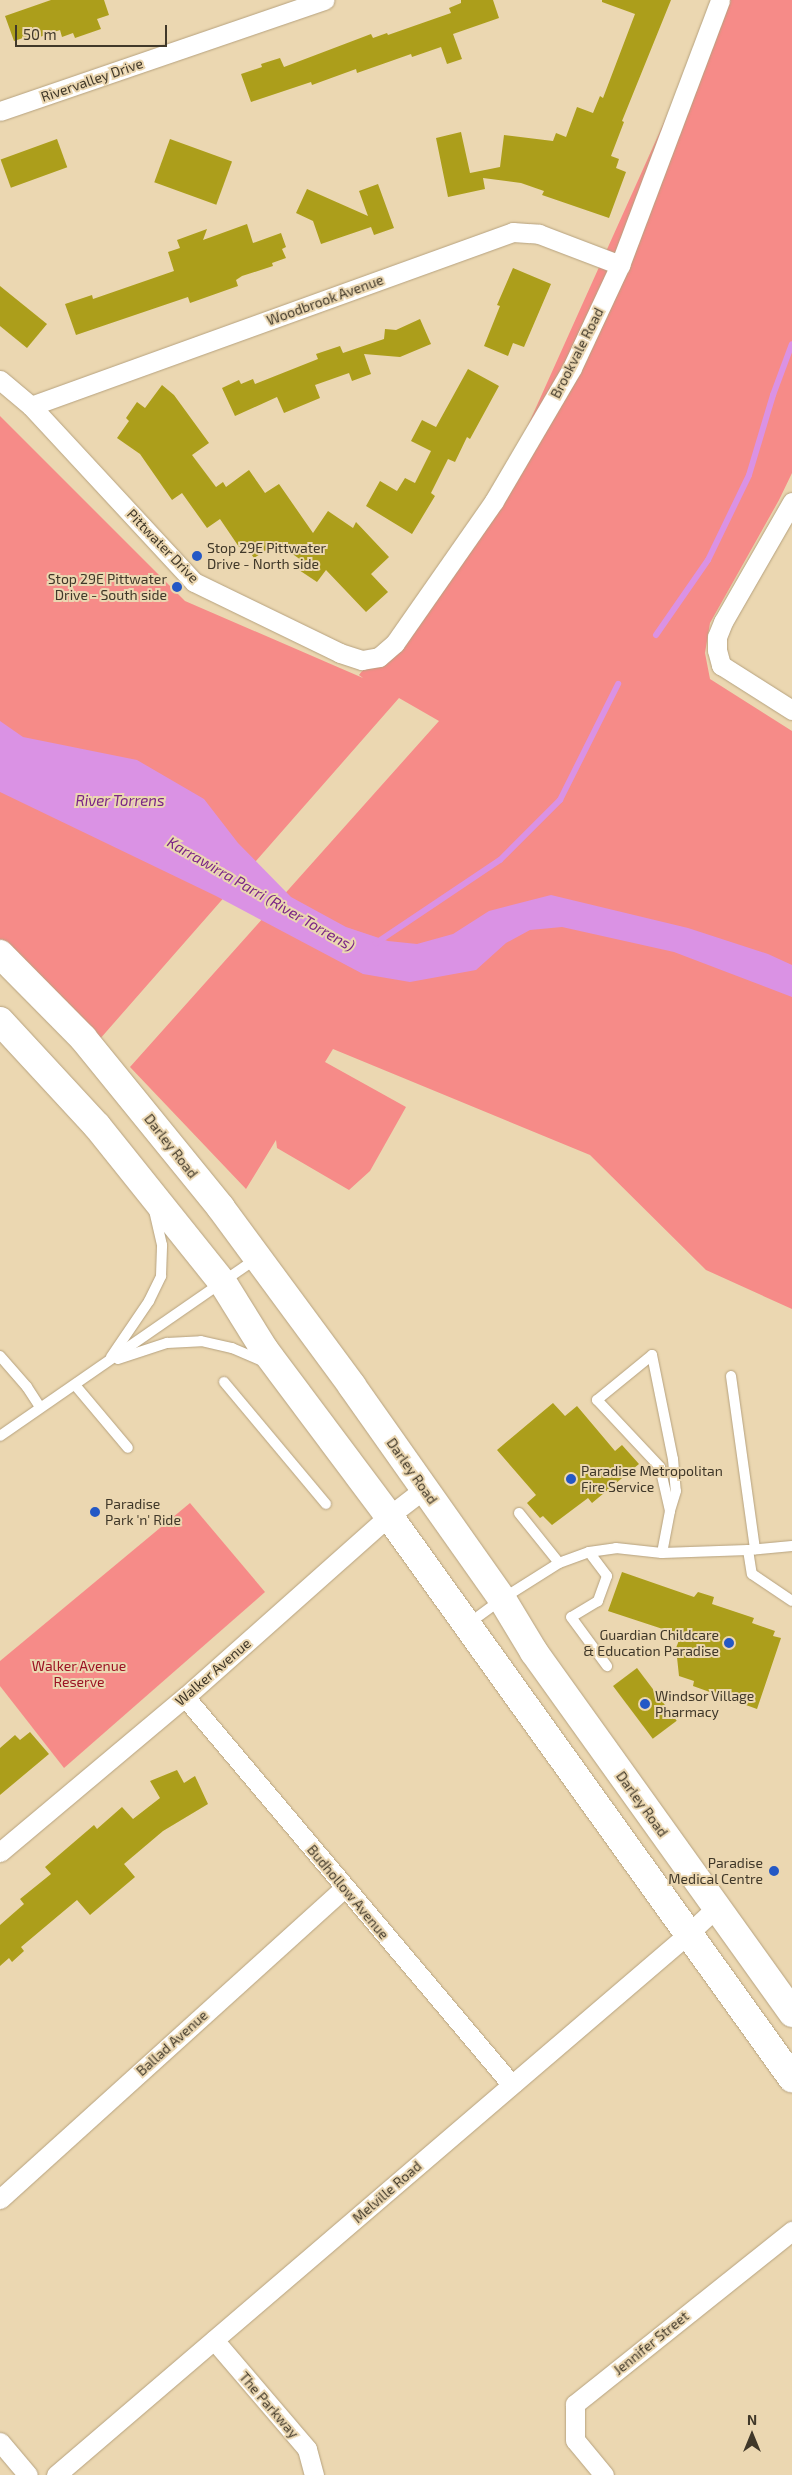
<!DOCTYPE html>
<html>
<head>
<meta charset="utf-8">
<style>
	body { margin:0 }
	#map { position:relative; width:792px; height:2475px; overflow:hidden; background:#ebd7b1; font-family:"Exo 2",sans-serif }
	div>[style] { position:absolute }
	.green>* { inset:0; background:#f68b88 }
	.water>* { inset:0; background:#da92e4 }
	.stream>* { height:6px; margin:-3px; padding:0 3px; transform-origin:3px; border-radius:3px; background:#da92e4 }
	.building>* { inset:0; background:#ac9e1b; transform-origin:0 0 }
	.roads { filter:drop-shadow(0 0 1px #b6a27f) drop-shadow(0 0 1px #b6a27f) }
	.lane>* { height:10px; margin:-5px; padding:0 5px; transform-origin:5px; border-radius:5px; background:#fff }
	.street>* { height:19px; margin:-9.5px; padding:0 9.5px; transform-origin:9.5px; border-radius:9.5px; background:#fff }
	.secondary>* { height:28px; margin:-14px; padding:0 14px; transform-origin:14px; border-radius:14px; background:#fff }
	.dots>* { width:14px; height:14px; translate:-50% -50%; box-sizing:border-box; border:2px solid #ebd7b1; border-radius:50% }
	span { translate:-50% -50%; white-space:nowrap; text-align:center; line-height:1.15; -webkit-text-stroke:4px #ebd7b1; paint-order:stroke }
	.street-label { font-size:14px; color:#403829 }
	.poi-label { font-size:14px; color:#403829 }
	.left { translate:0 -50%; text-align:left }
	.right { translate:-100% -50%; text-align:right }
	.park-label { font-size:14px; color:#9b1223 }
	.water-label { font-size:15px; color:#7a2486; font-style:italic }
	.north { position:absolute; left:727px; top:2410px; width:50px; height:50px; -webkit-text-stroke:4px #ebd7b1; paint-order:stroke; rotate:0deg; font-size:14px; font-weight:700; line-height:20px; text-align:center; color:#403829 }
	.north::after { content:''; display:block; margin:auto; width:18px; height:22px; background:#403829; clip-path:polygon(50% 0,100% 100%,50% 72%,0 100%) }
	.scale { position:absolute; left:15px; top:25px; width:152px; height:22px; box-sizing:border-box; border:2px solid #403829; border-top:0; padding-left:6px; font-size:15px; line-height:18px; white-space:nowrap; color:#403829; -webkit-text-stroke:4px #ebd7b1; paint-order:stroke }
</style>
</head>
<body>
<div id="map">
	<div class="green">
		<div style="clip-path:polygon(719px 0,792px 0,792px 473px,779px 500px,710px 623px,705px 653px,710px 679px,792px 731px,792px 1309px,706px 1270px,590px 1155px,333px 1049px,325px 1062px,406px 1107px,370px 1171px,349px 1190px,277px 1148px,276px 1140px,246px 1189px,130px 1067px,439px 721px,399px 698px,99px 1040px,0 939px,0 416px,185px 601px,363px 678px,359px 675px,494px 501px)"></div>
		<div style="clip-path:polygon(190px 1503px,265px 1592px,64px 1768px,0 1686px,0 1661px)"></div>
	</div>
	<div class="water">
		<div style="clip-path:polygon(0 721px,23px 737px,137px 760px,204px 799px,238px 843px,291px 897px,346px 927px,388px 941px,417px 944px,453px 934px,489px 911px,551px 895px,688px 928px,768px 954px,792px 965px,792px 997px,674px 952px,562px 927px,530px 930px,506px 943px,476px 970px,410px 982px,363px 974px,216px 896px,0 792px)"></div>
	</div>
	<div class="stream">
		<div style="left:656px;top:635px;width:91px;rotate:-55.3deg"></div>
		<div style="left:708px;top:560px;width:94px;rotate:-64.2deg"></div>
		<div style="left:749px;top:475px;width:84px;rotate:-73.3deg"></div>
		<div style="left:773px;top:395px;width:54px;rotate:-69.6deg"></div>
		<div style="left:376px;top:943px;width:149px;rotate:-33.8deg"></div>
		<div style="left:500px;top:860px;width:85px;rotate:-45deg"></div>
		<div style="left:560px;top:800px;width:130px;rotate:-63.4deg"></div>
	</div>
	<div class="building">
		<div style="clip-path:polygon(51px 0,104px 0,109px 15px,97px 19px,101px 29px,75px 38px,73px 33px,62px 37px,60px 30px,31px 40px,29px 36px,14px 41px,5px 16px)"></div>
		<div style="clip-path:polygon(461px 0,493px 0,499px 18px,453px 34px,462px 59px,447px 64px,441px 47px,412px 57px,411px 54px,357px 73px,356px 69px,312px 85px,311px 82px,251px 102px,241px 74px,262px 67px,261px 64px,280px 58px,284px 67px,371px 34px,373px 38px,387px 33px,388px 35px,451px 13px,449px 8px,461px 3px)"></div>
		<div style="clip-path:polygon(602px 0,671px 0,622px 121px,624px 122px,611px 156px,619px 159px,616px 168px,626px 172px,609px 218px,542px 195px,544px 191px,521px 183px,483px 178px,485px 189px,448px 197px,436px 138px,461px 132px,470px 173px,500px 167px,504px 135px,553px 141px,556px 133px,566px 137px,577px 107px,593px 113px,600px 96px,603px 98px,635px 14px,602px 2px)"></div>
		<div style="left:57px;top:139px;width:30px;height:60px;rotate:70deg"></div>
		<div style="left:170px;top:139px;width:66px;height:46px;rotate:20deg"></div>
		<div style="clip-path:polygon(378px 184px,394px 228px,374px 235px,371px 227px,321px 244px,313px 221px,296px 213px,307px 189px,368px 216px,359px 191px)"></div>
		<div style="clip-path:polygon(247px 224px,253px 243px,281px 233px,286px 247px,282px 249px,286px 258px,272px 263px,273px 266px,242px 276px,236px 280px,238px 286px,190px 303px,188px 297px,76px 335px,65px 304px,92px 295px,93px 299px,174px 271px,168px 252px,180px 248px,177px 240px,207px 229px,203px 240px)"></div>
		<div style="clip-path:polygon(513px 268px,551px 284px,524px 347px,513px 343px,508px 356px,484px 346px,500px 306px,497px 305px)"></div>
		<div style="clip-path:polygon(0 286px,47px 324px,27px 348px,0 326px)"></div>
		<div style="clip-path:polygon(420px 319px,431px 344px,400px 357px,364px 354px,371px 374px,352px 381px,349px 373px,315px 385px,320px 398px,284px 413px,277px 397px,235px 416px,222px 388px,239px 380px,241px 384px,253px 379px,255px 384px,318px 359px,316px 354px,340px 346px,343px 353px,384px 339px,385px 329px,396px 330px)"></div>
		<div style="clip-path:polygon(468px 369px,499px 386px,470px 439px,467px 437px,455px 462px,448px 459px,431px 493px,435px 496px,412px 534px,366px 506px,380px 481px,397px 491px,405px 478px,415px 483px,431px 451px,411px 441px,422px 420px,436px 427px)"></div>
		<div style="clip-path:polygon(162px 385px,174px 395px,209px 443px,192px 455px,216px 487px,223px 482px,226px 487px,249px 470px,265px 493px,279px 484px,313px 533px,328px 511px,353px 528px,356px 522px,389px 557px,371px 574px,388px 592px,366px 612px,326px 570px,317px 582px,296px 568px,301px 560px,277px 543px,254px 558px,244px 544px,239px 547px,220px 519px,207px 528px,182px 493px,172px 500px,140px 454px,117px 438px,129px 421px,126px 418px,137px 402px,145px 408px)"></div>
		<div style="clip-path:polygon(553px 1403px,565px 1416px,577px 1406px,615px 1451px,622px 1445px,639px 1464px,592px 1503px,588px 1498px,552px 1525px,543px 1516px,540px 1518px,527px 1503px,536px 1495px,497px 1450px)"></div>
		<div style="clip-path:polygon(622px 1572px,694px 1597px,698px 1592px,714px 1597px,712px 1604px,754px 1618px,752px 1623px,775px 1631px,773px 1636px,781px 1638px,757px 1709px,693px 1686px,694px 1681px,679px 1676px,676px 1648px,681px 1635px,608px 1611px)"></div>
		<div style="left:637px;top:1668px;width:66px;height:30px;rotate:53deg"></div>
		<div style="clip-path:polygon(30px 1732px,49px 1754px,0 1795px,0 1748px,15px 1735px,20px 1740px)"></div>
		<div style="clip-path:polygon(177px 1770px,184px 1783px,195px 1776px,208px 1804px,163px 1831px,124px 1864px,135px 1877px,90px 1915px,77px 1900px,21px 1947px,24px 1951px,12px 1962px,9px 1958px,0 1966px,0 1925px,24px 1904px,20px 1899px,51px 1874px,45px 1867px,94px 1825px,97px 1829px,122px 1807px,133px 1819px,160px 1798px,150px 1781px)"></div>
	</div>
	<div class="roads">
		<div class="lane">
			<div style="left:0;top:1356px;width:41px;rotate:48.9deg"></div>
			<div style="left:27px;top:1387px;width:24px;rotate:57deg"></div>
			<div style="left:111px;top:1357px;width:68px;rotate:-55.8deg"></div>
			<div style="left:149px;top:1301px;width:28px;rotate:-64deg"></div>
			<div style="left:161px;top:1276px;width:31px;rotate:-88deg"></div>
			<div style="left:162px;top:1245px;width:36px;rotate:-103deg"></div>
			<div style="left:118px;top:1359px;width:52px;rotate:-18.1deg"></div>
			<div style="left:167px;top:1343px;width:34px;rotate:-3deg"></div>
			<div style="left:201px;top:1341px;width:32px;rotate:13deg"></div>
			<div style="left:232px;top:1348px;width:36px;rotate:23deg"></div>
			<div style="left:731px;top:1376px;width:175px;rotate:82.1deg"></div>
			<div style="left:224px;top:1382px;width:159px;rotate:50.1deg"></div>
			<div style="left:75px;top:1385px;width:82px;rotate:49.9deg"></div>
			<div style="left:0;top:1436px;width:311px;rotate:-34.7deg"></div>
			<div style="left:519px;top:1513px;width:64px;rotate:51.3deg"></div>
			<div style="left:749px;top:1550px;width:43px;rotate:-5.3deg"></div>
			<div style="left:589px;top:1552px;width:30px;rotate:53deg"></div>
			<div style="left:607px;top:1576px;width:27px;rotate:110deg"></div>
			<div style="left:598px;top:1601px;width:31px;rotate:149deg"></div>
			<div style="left:571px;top:1617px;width:61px;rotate:53.7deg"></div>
			<div style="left:662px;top:1553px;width:43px;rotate:-79.2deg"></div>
			<div style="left:670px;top:1511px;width:45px;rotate:-102.8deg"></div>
			<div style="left:660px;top:1467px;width:92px;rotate:-133.2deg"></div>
			<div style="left:597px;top:1400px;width:71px;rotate:-39.3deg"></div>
			<div style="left:652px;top:1355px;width:106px;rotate:78.6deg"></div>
			<div style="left:673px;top:1459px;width:32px;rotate:85deg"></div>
			<div style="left:676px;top:1491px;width:21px;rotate:107deg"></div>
			<div style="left:468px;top:1624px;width:42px;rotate:-36.3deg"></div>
			<div style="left:502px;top:1599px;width:67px;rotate:-32.3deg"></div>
			<div style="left:559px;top:1563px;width:32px;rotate:-20deg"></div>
			<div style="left:589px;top:1552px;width:27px;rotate:-8deg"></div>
			<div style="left:616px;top:1548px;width:46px;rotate:6.2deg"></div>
			<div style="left:662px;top:1553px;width:86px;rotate:-2deg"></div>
			<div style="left:748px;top:1550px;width:24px;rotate:81deg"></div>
			<div style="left:752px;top:1574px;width:48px;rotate:34deg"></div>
		</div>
		<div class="street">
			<div style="left:0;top:111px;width:343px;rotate:-18.9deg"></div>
			<div style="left:0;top:380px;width:40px;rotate:40deg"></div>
			<div style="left:31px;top:406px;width:240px;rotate:47.2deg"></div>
			<div style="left:194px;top:582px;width:162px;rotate:25.9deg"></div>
			<div style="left:340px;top:653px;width:23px;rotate:18deg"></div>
			<div style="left:362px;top:660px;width:17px;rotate:-10deg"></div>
			<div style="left:379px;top:657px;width:21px;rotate:-41deg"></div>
			<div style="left:395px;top:643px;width:173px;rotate:-55.1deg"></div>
			<div style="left:494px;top:501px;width:154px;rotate:-59.6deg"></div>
			<div style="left:572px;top:368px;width:114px;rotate:-65deg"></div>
			<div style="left:620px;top:265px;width:283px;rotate:-69.3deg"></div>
			<div style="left:31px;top:406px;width:512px;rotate:-19.85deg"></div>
			<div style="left:513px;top:232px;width:26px;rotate:4deg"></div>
			<div style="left:539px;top:234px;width:87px;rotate:20.9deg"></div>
			<div style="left:792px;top:502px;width:138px;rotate:119.9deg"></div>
			<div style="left:723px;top:622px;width:16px;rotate:112deg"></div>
			<div style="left:717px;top:637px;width:13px;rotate:90deg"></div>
			<div style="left:717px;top:650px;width:16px;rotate:75deg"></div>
			<div style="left:721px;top:665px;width:84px;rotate:32.4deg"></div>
			<div style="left:185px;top:1697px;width:507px;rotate:49.88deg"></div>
			<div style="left:0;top:1852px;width:241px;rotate:-40deg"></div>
			<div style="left:185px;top:1697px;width:273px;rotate:-41.6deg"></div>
			<div style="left:389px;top:1516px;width:44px;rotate:-37.6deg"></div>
			<div style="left:0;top:2199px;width:464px;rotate:-42.1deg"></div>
			<div style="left:214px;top:2340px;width:143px;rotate:49.5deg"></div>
			<div style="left:307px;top:2449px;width:27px;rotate:75deg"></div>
			<div style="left:0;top:2442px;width:43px;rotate:49.7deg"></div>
			<div style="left:56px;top:2475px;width:832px;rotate:-40.56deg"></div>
			<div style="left:688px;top:1934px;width:38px;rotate:-43deg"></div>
			<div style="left:604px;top:2475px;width:45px;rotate:-129.6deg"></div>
			<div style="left:575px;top:2440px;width:36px;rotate:-90deg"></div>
			<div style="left:575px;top:2404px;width:278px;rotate:-38.6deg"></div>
		</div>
		<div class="secondary">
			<div style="left:0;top:954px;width:118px;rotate:45.3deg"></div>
			<div style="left:83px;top:1038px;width:219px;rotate:50.9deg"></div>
			<div style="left:221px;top:1208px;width:221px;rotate:53.6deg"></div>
			<div style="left:352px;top:1386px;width:261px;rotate:54.8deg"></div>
			<div style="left:502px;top:1599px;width:62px;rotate:58.9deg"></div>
			<div style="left:534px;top:1652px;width:444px;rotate:54.4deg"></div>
			<div style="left:0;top:1021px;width:143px;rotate:47.3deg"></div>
			<div style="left:97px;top:1126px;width:201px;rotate:51.3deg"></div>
			<div style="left:223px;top:1283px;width:78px;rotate:58.2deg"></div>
			<div style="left:264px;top:1349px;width:209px;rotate:53.2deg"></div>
			<div style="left:389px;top:1516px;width:692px;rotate:54.36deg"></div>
		</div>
	</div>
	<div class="dots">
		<div style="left:197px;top:556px;background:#2458c5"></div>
		<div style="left:177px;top:587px;background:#2458c5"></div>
		<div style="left:571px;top:1479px;background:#2458c5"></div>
		<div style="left:95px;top:1512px;background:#2458c5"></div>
		<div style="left:729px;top:1643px;background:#2458c5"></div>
		<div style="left:645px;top:1704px;background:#2458c5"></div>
		<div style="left:774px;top:1871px;background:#2458c5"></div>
	</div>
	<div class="street-label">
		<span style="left:92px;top:80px;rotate:-19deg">Rivervalley Drive</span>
		<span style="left:325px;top:300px;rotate:-20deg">Woodbrook Avenue</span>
		<span style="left:577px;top:353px;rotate:-63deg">Brookvale Road</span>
		<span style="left:163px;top:546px;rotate:46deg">Pittwater Drive</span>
		<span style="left:171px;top:1146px;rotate:52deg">Darley Road</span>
		<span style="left:412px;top:1471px;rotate:55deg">Darley Road</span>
		<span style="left:213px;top:1672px;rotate:-41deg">Walker Avenue</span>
		<span style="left:642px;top:1804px;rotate:54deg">Darley Road</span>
		<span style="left:348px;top:1892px;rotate:50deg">Budhollow Avenue</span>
		<span style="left:172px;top:2043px;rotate:-42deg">Ballad Avenue</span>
		<span style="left:387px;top:2192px;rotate:-41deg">Melville Road</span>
		<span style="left:651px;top:2343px;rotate:-39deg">Jennifer Street</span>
		<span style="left:269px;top:2405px;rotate:49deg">The Parkway</span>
	</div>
	<div class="poi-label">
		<span class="left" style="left:207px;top:556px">Stop 29E Pittwater<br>Drive - North side</span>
		<span class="right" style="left:167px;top:587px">Stop 29E Pittwater<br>Drive - South side</span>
		<span class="left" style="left:581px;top:1479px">Paradise Metropolitan<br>Fire Service</span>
		<span class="left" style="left:105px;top:1512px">Paradise<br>Park 'n' Ride</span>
		<span class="right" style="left:719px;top:1643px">Guardian Childcare<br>&amp; Education Paradise</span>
		<span class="left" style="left:655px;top:1704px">Windsor Village<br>Pharmacy</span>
		<span class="right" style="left:763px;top:1871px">Paradise<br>Medical Centre</span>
	</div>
	<div class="park-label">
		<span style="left:79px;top:1674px">Walker Avenue<br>Reserve</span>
	</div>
	<div class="water-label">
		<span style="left:120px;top:801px">River Torrens</span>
		<span style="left:261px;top:894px;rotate:30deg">Karrawirra Parri (River Torrens)</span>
	</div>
	<div class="north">N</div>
	<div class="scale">50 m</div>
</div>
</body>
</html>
